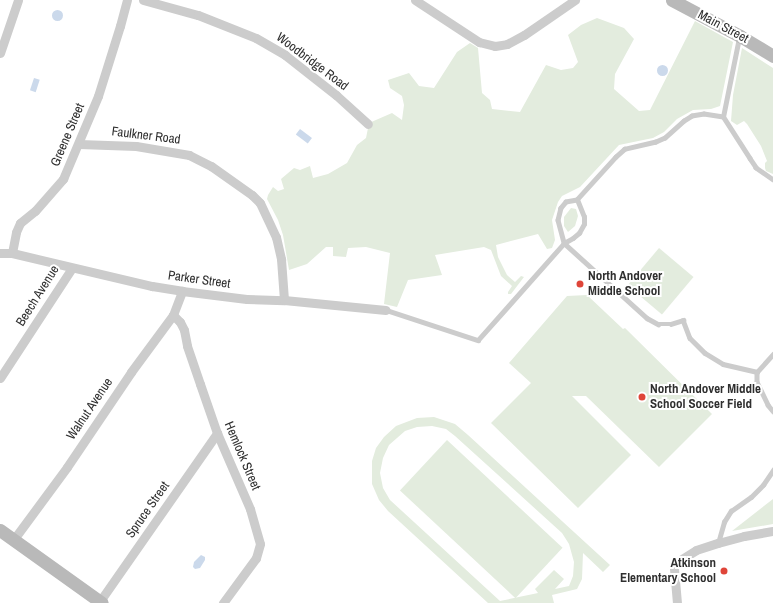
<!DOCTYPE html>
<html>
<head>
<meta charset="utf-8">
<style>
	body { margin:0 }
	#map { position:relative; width:773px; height:603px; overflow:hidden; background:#fff; font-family:"Archivo Narrow",sans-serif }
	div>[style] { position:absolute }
	.green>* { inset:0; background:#e3ecde; transform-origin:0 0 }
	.water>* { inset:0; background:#cbd9eb; transform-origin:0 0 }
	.round { border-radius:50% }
	.lane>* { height:4.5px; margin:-2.25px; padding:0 2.25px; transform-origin:2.25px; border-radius:2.25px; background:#ccc }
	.street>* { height:9px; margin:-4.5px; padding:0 4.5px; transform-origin:4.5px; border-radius:4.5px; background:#ccc }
	.secondary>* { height:13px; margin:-6.5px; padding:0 6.5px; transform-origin:6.5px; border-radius:6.5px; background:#b9b9b9 }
	.dots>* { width:11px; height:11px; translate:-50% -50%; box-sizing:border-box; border:2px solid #fff; border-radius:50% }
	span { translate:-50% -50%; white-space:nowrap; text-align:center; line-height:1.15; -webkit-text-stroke:4px #fff; paint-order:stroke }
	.street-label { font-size:13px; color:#2f2f2f }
	.poi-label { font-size:13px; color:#2f2f2f; font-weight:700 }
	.left { translate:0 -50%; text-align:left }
	.right { translate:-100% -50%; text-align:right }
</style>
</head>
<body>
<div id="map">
	<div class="green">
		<div style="clip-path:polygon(597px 18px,624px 28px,634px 39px,615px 74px,614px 89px,639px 111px,650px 110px,695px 21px,733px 42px,720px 106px,711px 109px,693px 110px,677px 119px,664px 132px,653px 138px,619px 145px,580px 187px,562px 196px,558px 202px,552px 220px,555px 240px,552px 248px,547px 249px,538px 234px,496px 245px,498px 257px,507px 275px,515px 282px,521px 276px,524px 277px,511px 294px,508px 294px,508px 292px,512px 286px,501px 276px,491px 250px,484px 247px,435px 255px,442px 275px,408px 280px,397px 307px,384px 304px,390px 253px,366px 247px,348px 248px,346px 257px,333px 256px,333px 247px,326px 247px,307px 264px,289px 270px,283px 235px,278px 220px,267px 199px,268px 195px,273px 187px,278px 191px,284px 189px,281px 179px,294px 168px,300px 170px,310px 166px,313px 178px,328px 174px,347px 163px,357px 145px,366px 138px,369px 123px,392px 113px,402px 120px,404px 105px,402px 96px,390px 88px,388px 80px,409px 73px,419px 86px,434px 88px,457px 52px,470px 43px,478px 48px,482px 93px,490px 100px,492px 109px,520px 112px,546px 65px,561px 70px,573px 68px,578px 62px,568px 35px,581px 25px)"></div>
		<div style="clip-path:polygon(742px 48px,773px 68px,773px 174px,766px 171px,765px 168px,765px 163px,767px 161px,761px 146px,747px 124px,744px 121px,737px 125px,731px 121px,733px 95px)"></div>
		<div style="clip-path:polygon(571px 208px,576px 209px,578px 216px,575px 226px,568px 232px,564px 226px,564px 217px)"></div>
		<div style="left:659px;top:248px;width:45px;height:49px;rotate:40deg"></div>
		<div style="clip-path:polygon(587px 295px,623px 329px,625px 328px,712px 414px,659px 467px,586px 396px,572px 396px,631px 455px,578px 508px,491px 423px,531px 383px,509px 363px,567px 296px)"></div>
		<div style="clip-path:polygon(evenodd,434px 417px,455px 424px,468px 435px,610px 565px,603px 572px,583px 553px,582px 579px,577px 589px,552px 595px,554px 603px,488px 603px,388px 511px,379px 500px,372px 484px,372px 461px,376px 448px,384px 437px,396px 426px,417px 418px,434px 417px,432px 426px,446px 429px,455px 436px,562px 533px,569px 544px,574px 562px,573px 576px,569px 586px,555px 589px,564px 579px,554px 570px,535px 589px,538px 593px,500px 601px,390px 500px,383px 488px,380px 473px,383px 458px,389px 445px,405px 431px,417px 427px,432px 426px)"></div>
		<div style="left:447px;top:440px;width:158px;height:69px;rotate:43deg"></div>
		<div style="clip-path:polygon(773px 499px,773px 524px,732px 531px)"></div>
	</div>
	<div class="water">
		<div class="round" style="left:51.5px;top:9.5px;width:11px;height:11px"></div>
		<div class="round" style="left:656.5px;top:64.5px;width:11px;height:11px"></div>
		<div style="left:34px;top:78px;width:6px;height:13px;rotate:18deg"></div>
		<div style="left:300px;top:129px;width:15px;height:7px;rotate:37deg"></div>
		<div style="clip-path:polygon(201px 555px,205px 557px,205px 560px,200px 568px,195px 569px,193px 567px,194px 562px)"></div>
	</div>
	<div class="lane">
		<div style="left:723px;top:117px;width:81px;rotate:-78.6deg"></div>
		<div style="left:773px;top:180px;width:21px;rotate:-145deg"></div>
		<div style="left:756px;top:168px;width:11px;rotate:-124deg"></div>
		<div style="left:750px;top:159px;width:50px;rotate:-122.7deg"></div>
		<div style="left:723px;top:117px;width:19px;rotate:-171deg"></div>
		<div style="left:704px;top:114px;width:12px;rotate:171deg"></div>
		<div style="left:692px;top:116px;width:9px;rotate:148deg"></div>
		<div style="left:684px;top:121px;width:25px;rotate:138deg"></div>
		<div style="left:665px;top:138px;width:10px;rotate:156deg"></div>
		<div style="left:656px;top:142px;width:32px;rotate:167deg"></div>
		<div style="left:625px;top:149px;width:12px;rotate:138deg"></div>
		<div style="left:616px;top:157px;width:58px;rotate:132.2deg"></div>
		<div style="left:577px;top:200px;width:11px;rotate:170deg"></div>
		<div style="left:566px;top:202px;width:8px;rotate:130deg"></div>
		<div style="left:561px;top:208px;width:12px;rotate:104deg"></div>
		<div style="left:558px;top:220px;width:24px;rotate:75deg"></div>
		<div style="left:564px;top:243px;width:112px;rotate:42.1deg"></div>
		<div style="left:647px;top:318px;width:13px;rotate:29deg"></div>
		<div style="left:658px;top:324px;width:13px"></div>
		<div style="left:671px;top:324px;width:13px;rotate:-18deg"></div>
		<div style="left:683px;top:320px;width:19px;rotate:69deg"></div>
		<div style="left:690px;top:338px;width:21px;rotate:45deg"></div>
		<div style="left:705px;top:353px;width:21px;rotate:31deg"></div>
		<div style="left:723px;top:364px;width:35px;rotate:13deg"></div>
		<div style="left:757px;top:372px;width:24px;rotate:-48deg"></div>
		<div style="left:386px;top:310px;width:97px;rotate:18.1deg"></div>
		<div style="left:478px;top:340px;width:130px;rotate:-48.4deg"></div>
		<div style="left:564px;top:243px;width:10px;rotate:-29deg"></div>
		<div style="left:573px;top:238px;width:8px;rotate:-40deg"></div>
		<div style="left:579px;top:233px;width:10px;rotate:-61deg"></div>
		<div style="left:584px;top:224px;width:7px;rotate:-90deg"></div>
		<div style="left:584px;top:217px;width:18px;rotate:-112deg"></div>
		<div style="left:757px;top:372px;width:10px;rotate:90deg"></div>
		<div style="left:757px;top:382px;width:25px;rotate:64deg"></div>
		<div style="left:768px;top:405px;width:8px;rotate:50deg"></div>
		<div style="left:718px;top:543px;width:22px;rotate:-74deg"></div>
		<div style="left:724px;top:522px;width:13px;rotate:-58deg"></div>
		<div style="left:731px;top:511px;width:24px;rotate:-35deg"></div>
		<div style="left:751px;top:497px;width:17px;rotate:-45deg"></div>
		<div style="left:763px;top:485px;width:18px;rotate:-56deg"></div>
	</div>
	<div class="street">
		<div style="left:143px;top:0;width:57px;rotate:15.3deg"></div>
		<div style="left:198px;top:15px;width:62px;rotate:21.6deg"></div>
		<div style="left:256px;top:38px;width:34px;rotate:30deg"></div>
		<div style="left:285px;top:55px;width:65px;rotate:38.1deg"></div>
		<div style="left:336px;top:95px;width:43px;rotate:42.2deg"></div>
		<div style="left:415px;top:0;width:77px;rotate:33.3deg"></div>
		<div style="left:479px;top:42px;width:16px;rotate:14deg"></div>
		<div style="left:495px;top:46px;width:12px;rotate:-9deg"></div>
		<div style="left:507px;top:44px;width:19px;rotate:-28deg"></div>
		<div style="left:524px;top:35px;width:62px;rotate:-34.5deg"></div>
		<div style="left:0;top:53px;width:56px;rotate:-71.2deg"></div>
		<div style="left:79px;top:144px;width:57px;rotate:2deg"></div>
		<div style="left:136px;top:146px;width:54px;rotate:9.6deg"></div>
		<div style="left:189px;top:155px;width:25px;rotate:27deg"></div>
		<div style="left:211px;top:166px;width:50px;rotate:35.3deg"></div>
		<div style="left:252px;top:195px;width:11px;rotate:45deg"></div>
		<div style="left:260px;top:203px;width:38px;rotate:65deg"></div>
		<div style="left:276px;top:237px;width:23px;rotate:77deg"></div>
		<div style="left:281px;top:259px;width:41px;rotate:85.8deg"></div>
		<div style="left:0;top:253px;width:12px"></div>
		<div style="left:12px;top:253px;width:21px;rotate:-79deg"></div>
		<div style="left:16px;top:232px;width:10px;rotate:-66deg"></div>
		<div style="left:20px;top:223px;width:19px;rotate:-39deg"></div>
		<div style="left:35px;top:211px;width:43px;rotate:-48.8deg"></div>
		<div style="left:63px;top:179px;width:90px;rotate:-67.1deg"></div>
		<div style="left:98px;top:96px;width:73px;rotate:-72.6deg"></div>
		<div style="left:120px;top:26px;width:27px;rotate:-75deg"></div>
		<div style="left:12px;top:253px;width:144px;rotate:13.3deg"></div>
		<div style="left:152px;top:286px;width:30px;rotate:9deg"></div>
		<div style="left:182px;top:291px;width:65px;rotate:7deg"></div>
		<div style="left:247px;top:299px;width:37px;rotate:2deg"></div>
		<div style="left:284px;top:300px;width:102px;rotate:5.6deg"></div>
		<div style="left:173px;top:315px;width:10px;rotate:45deg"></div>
		<div style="left:180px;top:322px;width:9px;rotate:63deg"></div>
		<div style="left:184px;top:330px;width:16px;rotate:79deg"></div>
		<div style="left:187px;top:346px;width:40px;rotate:71.1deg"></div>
		<div style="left:200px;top:384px;width:52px;rotate:70.9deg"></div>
		<div style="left:217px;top:433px;width:83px;rotate:66.5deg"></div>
		<div style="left:250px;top:509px;width:36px;rotate:74deg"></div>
		<div style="left:260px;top:544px;width:15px;rotate:106deg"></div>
		<div style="left:256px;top:558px;width:56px;rotate:126.3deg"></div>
		<div style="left:0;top:378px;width:131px;rotate:-56.8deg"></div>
		<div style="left:14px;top:539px;width:89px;rotate:-53.6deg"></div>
		<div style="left:67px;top:467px;width:115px;rotate:-56deg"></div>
		<div style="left:131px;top:372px;width:71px;rotate:-53.6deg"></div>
		<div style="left:173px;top:315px;width:26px;rotate:-69deg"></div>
		<div style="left:100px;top:601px;width:205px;rotate:-55.1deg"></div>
		<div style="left:677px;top:603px;width:37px;rotate:-95deg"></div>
		<div style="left:674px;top:566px;width:5px;rotate:-53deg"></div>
		<div style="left:677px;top:562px;width:22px;rotate:-32deg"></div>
		<div style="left:696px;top:550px;width:23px;rotate:-18deg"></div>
		<div style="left:718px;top:543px;width:27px;rotate:-15deg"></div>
		<div style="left:744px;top:536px;width:29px;rotate:-10deg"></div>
	</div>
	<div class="secondary">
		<div style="left:672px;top:0;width:77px;rotate:27.9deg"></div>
		<div style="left:740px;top:36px;width:39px;rotate:31deg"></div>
		<div style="left:0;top:530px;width:125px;rotate:35.6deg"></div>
	</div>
	<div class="dots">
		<div style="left:580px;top:284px;background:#df4539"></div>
		<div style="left:642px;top:397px;background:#df4539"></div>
		<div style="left:724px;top:571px;background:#df4539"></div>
	</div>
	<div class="street-label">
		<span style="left:723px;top:27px;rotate:28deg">Main Street</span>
		<span style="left:312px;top:62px;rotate:37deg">Woodbridge Road</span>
		<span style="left:68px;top:135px;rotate:-67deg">Greene Street</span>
		<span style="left:146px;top:136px;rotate:7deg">Faulkner Road</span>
		<span style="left:199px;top:280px;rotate:8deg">Parker Street</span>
		<span style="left:38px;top:296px;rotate:-58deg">Beech Avenue</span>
		<span style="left:90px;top:409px;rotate:-56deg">Walnut Avenue</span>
		<span style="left:242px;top:456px;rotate:67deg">Hemlock Street</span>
		<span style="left:148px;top:510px;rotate:-55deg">Spruce Street</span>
	</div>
	<div class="poi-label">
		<span class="left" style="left:588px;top:284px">North Andover<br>Middle School</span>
		<span class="left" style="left:650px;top:397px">North Andover Middle<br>School Soccer Field</span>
		<span class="right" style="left:716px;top:571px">Atkinson<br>Elementary School</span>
	</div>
</div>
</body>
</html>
